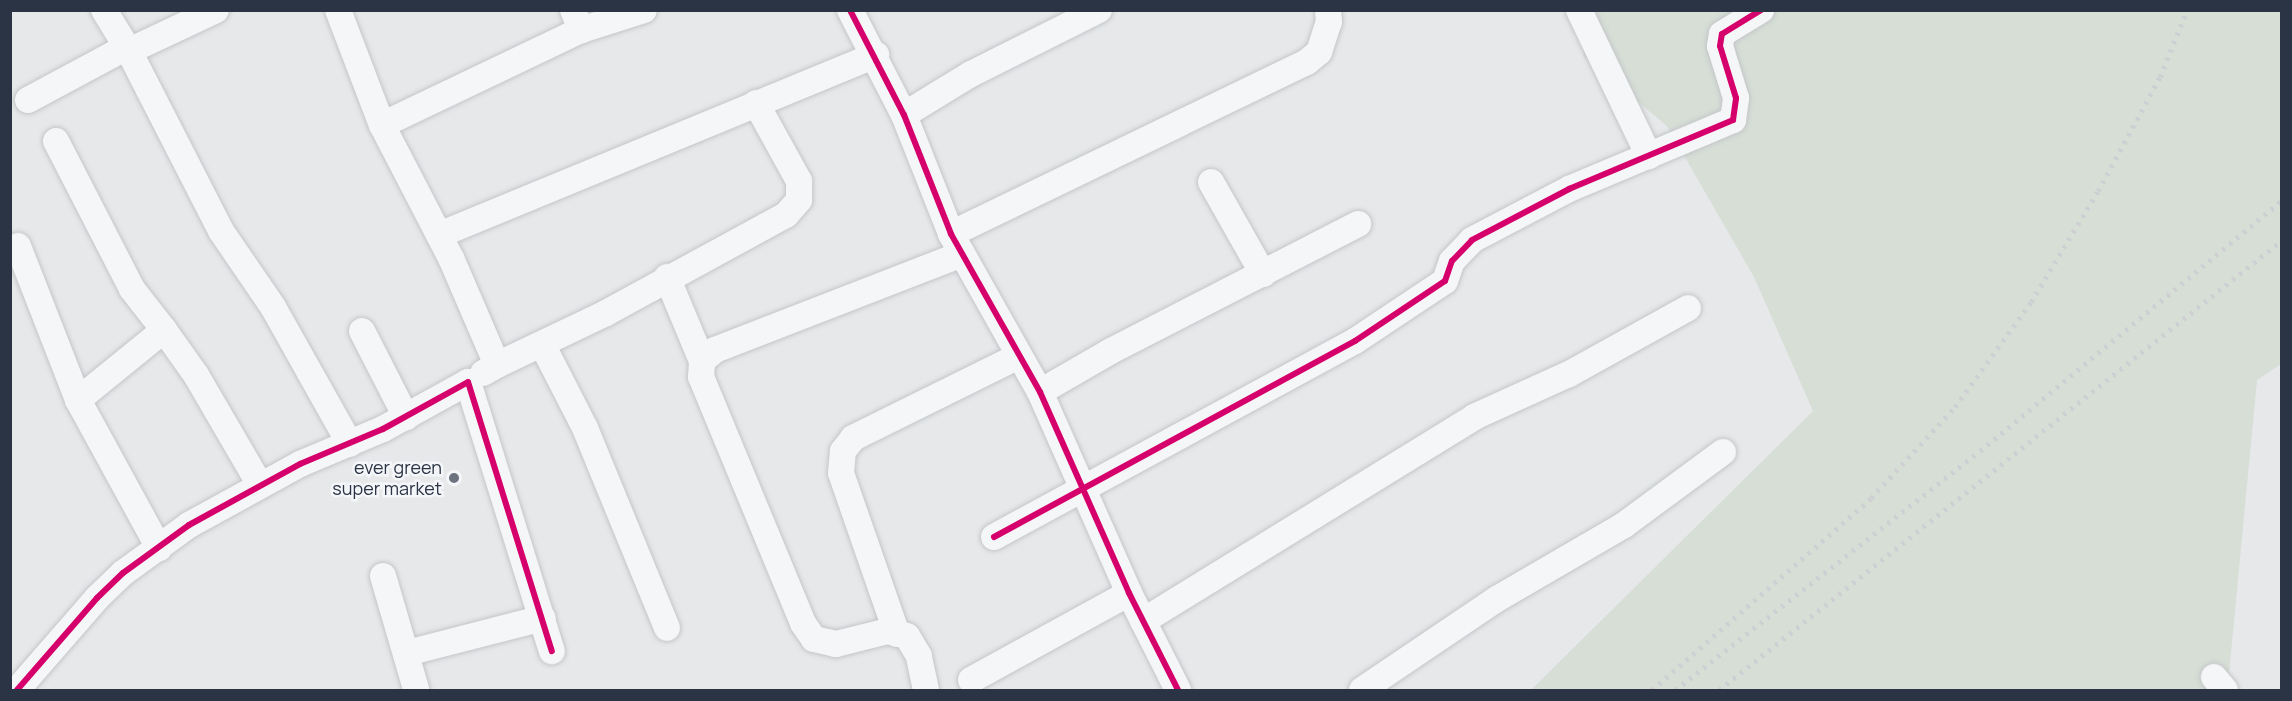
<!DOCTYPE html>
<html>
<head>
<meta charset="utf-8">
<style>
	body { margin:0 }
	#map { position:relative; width:2292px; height:701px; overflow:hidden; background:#e6e8ea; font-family:Manrope,sans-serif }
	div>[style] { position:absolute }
	.green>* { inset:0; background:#d6ded6 }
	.roads { filter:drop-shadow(0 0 2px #c4c6c8) drop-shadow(0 0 2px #c4c6c8) }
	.minor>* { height:26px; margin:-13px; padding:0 13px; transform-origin:13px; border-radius:13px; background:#f5f6f7 }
	.rail>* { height:4.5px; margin-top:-2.25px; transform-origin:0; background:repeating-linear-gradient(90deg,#cecfd2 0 3px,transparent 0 9px) }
	.cycleway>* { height:6px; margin:-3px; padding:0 3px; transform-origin:3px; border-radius:3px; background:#d6006c }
	.dots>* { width:16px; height:16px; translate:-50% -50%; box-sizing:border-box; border:3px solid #f4f6f9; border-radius:50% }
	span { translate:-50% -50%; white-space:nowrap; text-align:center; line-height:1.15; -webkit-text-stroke:5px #f4f6f9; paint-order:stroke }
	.poi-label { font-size:18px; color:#2b3445 }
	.right { translate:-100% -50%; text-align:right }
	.frame { position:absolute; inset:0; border:12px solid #2b3445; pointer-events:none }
</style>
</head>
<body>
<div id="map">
	<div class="green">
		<div style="clip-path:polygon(1598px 11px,2281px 11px,2281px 364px,2257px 380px,2228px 684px,2234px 690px,1531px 690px,1813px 411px,1754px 277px,1667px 126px,1583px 56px)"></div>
	</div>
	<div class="roads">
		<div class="minor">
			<div style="left:104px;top:10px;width:48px;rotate:58.6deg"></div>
			<div style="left:129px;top:51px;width:202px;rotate:62.9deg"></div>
			<div style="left:221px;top:231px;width:92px;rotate:55.6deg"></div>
			<div style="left:273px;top:307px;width:157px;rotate:60.7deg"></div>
			<div style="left:338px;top:10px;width:123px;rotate:69.1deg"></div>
			<div style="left:382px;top:125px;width:150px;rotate:62.6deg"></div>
			<div style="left:451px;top:258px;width:116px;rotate:66.7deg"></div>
			<div style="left:497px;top:365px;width:16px;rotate:150deg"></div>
			<div style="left:573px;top:10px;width:22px;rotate:68deg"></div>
			<div style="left:581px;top:30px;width:66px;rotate:-17.6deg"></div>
			<div style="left:850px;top:10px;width:118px;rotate:62.8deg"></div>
			<div style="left:904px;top:115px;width:128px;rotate:68.4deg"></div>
			<div style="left:951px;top:234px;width:181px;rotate:60.6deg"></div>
			<div style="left:1040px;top:392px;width:220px;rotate:66.1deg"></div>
			<div style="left:1129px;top:593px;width:109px;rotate:63.2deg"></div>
			<div style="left:1579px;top:10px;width:162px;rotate:64.4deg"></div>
			<div style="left:129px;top:51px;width:96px;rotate:-25.2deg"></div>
			<div style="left:28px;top:100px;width:112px;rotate:-28.2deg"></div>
			<div style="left:904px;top:115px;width:79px;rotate:-31.5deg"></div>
			<div style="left:971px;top:74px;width:143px;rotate:-26.6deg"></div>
			<div style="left:382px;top:125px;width:221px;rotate:-25.5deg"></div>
			<div style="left:56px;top:141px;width:166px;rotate:62.8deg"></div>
			<div style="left:132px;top:289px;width:52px;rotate:52deg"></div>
			<div style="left:164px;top:330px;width:111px;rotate:140.9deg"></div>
			<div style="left:78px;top:400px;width:169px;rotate:61.3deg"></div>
			<div style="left:1211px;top:182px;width:106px;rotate:60.5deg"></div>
			<div style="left:951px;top:234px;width:395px;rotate:-25.8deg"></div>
			<div style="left:1307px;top:62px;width:16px;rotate:-40deg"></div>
			<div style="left:1319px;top:52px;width:32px;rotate:-72deg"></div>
			<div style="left:1329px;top:22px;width:12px;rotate:-95deg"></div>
			<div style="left:439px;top:235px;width:473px;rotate:-22.4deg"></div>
			<div style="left:18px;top:246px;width:165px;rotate:68.7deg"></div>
			<div style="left:667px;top:277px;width:91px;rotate:67.4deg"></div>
			<div style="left:164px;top:330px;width:55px;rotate:54.6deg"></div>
			<div style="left:196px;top:375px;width:127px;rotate:59.8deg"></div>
			<div style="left:362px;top:331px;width:97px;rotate:62.9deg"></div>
			<div style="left:542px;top:344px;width:94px;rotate:62.9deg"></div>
			<div style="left:585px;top:428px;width:216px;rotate:67.7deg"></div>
			<div style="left:497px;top:365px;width:121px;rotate:-25.5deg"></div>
			<div style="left:606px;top:313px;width:205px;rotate:-28.6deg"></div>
			<div style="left:786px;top:215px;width:20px;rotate:-49deg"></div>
			<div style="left:799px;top:200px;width:19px;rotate:-90deg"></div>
			<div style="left:799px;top:181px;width:89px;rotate:-118.9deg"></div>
			<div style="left:1040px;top:392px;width:82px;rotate:-30deg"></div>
			<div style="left:1111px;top:351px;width:278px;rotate:-27.2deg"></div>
			<div style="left:994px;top:537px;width:411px;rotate:-28.5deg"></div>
			<div style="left:1355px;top:341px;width:108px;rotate:-33.7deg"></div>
			<div style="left:1445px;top:281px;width:21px;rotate:-71deg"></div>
			<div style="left:1452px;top:261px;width:29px;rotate:-46deg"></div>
			<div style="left:1472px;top:240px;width:110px;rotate:-27.7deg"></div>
			<div style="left:1569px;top:189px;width:178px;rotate:-22.8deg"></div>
			<div style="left:1733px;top:120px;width:22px;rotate:-82deg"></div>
			<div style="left:1736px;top:98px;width:54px;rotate:-107.1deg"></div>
			<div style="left:1720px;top:46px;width:12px;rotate:-81deg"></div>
			<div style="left:1722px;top:34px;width:46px;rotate:-31.6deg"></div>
			<div style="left:383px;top:576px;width:118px;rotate:73.7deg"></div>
			<div style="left:1143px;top:621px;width:389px;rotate:-31.6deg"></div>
			<div style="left:1474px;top:417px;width:104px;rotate:-24.4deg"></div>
			<div style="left:1569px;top:374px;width:136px;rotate:-29deg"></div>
			<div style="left:897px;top:634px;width:170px;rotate:-109.2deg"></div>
			<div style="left:841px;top:473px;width:22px;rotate:-85deg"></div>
			<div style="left:843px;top:451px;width:16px;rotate:-52deg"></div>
			<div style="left:853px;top:438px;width:183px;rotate:-26.3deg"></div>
			<div style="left:407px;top:653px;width:140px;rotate:-14.4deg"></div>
			<div style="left:2214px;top:677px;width:17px;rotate:50deg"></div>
			<div style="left:971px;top:680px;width:180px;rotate:-28.8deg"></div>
			<div style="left:17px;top:690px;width:122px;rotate:-49deg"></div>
			<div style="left:97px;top:598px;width:36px;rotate:-44deg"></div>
			<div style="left:123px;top:573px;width:82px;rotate:-36deg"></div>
			<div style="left:189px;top:525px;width:127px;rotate:-28.8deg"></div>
			<div style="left:300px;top:464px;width:90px;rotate:-22.9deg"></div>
			<div style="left:383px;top:429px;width:97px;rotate:-28.9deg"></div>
			<div style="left:468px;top:382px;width:282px;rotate:72.7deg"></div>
			<div style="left:926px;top:690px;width:35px;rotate:-102deg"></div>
			<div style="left:919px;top:656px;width:23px;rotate:-121deg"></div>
			<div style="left:907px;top:636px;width:20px;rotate:-165deg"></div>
			<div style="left:888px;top:631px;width:54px;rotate:166deg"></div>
			<div style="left:836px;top:644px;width:23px;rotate:-167deg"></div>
			<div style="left:814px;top:639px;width:19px;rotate:-125deg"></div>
			<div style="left:803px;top:623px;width:266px;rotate:-112.5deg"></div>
			<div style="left:701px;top:377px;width:16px;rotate:-86deg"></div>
			<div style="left:702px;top:361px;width:17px;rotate:-40deg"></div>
			<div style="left:715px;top:350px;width:265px;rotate:-21.2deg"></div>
			<div style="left:1362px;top:690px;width:163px;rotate:-34deg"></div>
			<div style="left:1497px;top:599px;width:147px;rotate:-30.2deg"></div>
			<div style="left:1624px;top:525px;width:123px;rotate:-36.4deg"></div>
		</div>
	</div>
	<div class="rail">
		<div style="left:1652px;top:690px;width:291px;rotate:-41.2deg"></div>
		<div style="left:1871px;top:498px;width:124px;rotate:-47.3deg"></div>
		<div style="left:1955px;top:407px;width:130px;rotate:-54.1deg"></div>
		<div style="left:2031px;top:302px;width:130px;rotate:-58.9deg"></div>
		<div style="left:2098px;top:191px;width:130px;rotate:-61.5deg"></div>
		<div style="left:2160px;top:77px;width:72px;rotate:-68.1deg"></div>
		<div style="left:1675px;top:690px;width:387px;rotate:-38.1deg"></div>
		<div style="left:1980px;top:451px;width:393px;rotate:-39.7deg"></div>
		<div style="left:1719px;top:690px;width:721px;rotate:-38.63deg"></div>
	</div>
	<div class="cycleway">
		<div style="left:850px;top:10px;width:118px;rotate:62.8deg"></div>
		<div style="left:904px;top:115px;width:128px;rotate:68.4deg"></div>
		<div style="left:951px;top:234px;width:181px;rotate:60.6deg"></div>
		<div style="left:1040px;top:392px;width:220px;rotate:66.1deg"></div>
		<div style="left:1129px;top:593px;width:109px;rotate:63.2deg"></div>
		<div style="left:994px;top:537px;width:411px;rotate:-28.5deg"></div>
		<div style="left:1355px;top:341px;width:108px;rotate:-33.7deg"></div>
		<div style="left:1445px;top:281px;width:21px;rotate:-71deg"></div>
		<div style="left:1452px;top:261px;width:29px;rotate:-46deg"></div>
		<div style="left:1472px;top:240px;width:110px;rotate:-27.7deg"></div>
		<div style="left:1569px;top:189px;width:178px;rotate:-22.8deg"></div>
		<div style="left:1733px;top:120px;width:22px;rotate:-82deg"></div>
		<div style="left:1736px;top:98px;width:54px;rotate:-107.1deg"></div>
		<div style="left:1720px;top:46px;width:12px;rotate:-81deg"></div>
		<div style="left:1722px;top:34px;width:46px;rotate:-31.6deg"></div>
		<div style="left:17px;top:690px;width:122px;rotate:-49deg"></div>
		<div style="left:97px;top:598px;width:36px;rotate:-44deg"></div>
		<div style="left:123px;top:573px;width:82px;rotate:-36deg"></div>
		<div style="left:189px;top:525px;width:127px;rotate:-28.8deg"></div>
		<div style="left:300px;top:464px;width:90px;rotate:-22.9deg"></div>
		<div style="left:383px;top:429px;width:97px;rotate:-28.9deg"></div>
		<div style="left:468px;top:382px;width:282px;rotate:72.7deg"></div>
	</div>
	<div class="dots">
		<div style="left:454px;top:478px;background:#6c737f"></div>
	</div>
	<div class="poi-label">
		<span class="right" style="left:442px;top:478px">ever green<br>super market</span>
	</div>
	<div class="frame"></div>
</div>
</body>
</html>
